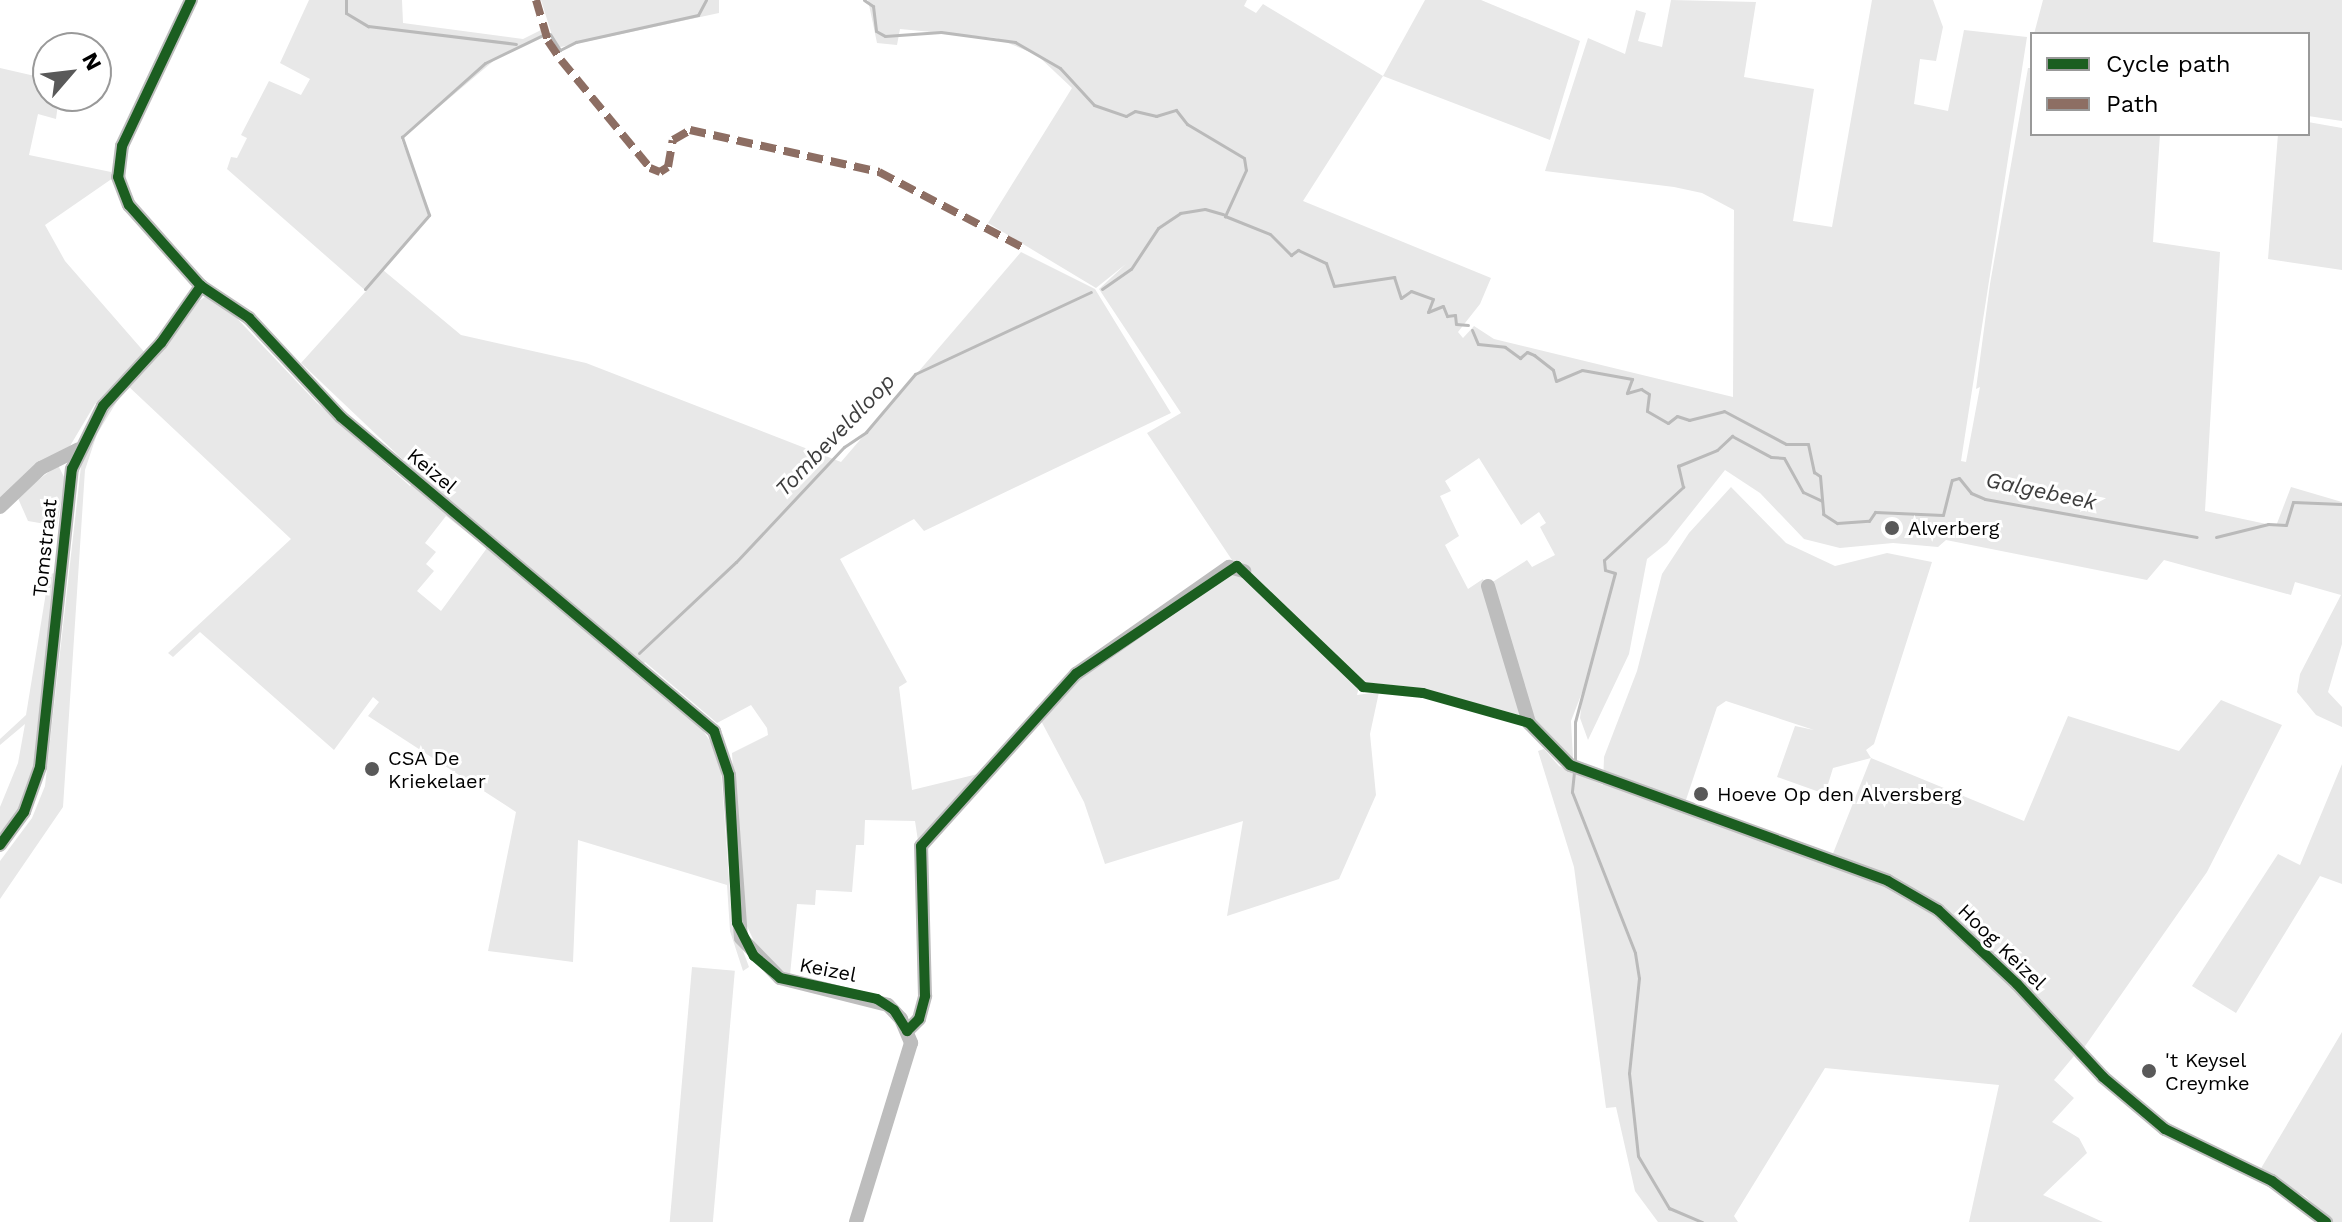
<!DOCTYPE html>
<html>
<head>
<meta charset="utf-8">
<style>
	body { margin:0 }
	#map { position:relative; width:2342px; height:1222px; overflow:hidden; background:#fff; font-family:"Work Sans",sans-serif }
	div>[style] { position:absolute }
	.green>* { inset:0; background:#e8e8e8; transform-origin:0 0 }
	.stream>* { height:3px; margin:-1.5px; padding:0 1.5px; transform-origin:1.5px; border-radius:1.5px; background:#bababa }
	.minor>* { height:14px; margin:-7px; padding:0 7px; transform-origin:7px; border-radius:7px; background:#bdbdbd }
	.quiet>* { height:8px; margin-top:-4px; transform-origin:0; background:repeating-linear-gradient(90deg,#8d6e63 0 16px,transparent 0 24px) }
	.cycleway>* { height:10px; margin:-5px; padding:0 5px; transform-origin:5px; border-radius:5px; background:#1b5e20 }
	.dots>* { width:22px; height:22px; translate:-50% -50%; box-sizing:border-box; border:4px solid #fff; border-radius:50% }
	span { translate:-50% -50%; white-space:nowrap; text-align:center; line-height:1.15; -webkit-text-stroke:6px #fff; paint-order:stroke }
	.street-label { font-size:20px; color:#000 }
	.poi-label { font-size:20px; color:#000 }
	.left { translate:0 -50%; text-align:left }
	.water-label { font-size:22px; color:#3d3d3d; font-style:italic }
	.legend { position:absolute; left:2030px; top:32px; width:280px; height:104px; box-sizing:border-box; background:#fff; border:2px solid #999; margin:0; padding:10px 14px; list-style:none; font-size:24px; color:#000 }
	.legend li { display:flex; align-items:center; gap:16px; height:40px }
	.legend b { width:40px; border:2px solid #999 }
	.north { position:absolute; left:32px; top:32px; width:80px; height:80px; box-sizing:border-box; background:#fff; border:2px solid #999; border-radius:50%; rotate:62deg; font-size:22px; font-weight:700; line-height:32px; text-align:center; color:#000 }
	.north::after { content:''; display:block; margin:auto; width:28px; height:36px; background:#595959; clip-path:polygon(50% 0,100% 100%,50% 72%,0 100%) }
</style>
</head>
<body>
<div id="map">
	<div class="green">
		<div style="clip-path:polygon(evenodd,309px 0,402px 0,403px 23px,523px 39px,541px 30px,543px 36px,497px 58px,401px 139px,431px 214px,383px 270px,461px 335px,586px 363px,841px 462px,1021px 252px,1095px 289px,1171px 413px,924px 531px,914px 519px,840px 559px,907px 682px,899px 687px,912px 790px,982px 773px,918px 841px,915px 821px,865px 820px,864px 845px,856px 845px,852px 892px,816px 890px,815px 905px,797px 904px,790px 975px,762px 959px,742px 915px,732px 753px,768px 735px,767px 728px,751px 705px,717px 723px,645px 662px,638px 671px,694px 717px,720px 756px,732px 921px,749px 967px,743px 971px,730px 931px,727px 885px,578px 840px,573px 962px,488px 951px,516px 812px,368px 716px,379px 702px,373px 697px,334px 750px,200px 632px,173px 657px,168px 653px,291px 539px,127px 385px,97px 434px,85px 470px,63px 807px,0 899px,0 861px,32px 818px,45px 786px,82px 457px,99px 418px,127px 385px,179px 329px,199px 301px,205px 297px,230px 311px,317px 403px,410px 486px,420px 476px,301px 363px,366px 291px,227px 169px,231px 157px,237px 158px,247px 138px,241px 135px,269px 81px,301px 95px,310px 79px,280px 63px,309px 0,446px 516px,487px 548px,441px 611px,417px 591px,434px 571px,426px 564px,436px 552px,425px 543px,446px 516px)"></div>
		<div style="clip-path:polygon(541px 0,719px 0,719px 13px,556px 48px)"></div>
		<div style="clip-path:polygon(868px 0,1247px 0,1244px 6px,1256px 13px,1263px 4px,1383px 76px,1425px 0,1481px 0,1580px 41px,1550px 140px,1383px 76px,1303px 201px,1491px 278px,1480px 304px,1458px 332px,1463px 338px,1474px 326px,1494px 339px,1733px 397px,1734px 210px,1702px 193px,1674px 187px,1545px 171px,1588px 38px,1625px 54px,1636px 10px,1646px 13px,1638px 41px,1662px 47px,1671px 0,1756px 2px,1744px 77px,1814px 89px,1793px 221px,1832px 227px,1872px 0,1933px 0,1943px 27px,1936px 61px,1920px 59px,1914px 104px,1948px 111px,1964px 30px,2027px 37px,1961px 461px,1966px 462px,1980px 387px,1976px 389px,1990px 284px,2028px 68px,2032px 68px,2032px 134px,2160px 134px,2153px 242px,2220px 252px,2205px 511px,2276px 526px,2291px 487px,2342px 502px,2342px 644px,2328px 692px,2342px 707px,2342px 727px,2316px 715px,2297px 692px,2300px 674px,2341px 595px,2295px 582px,2291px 595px,2164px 560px,2147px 580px,1946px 540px,1938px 547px,1893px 543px,1840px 548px,1804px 539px,1760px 493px,1725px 470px,1667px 543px,1647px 559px,1629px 654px,1588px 740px,1580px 718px,1583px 690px,1571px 721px,1573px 758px,1568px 759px,1529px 713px,1491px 583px,1527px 560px,1532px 567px,1555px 555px,1540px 527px,1546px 523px,1539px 512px,1521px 525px,1479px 458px,1445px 481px,1451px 491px,1440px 496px,1459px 536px,1445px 545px,1468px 589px,1483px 579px,1520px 715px,1414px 687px,1362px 682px,1232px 560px,1147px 433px,1181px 413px,1099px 289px,1126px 264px,1096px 288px,988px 223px,1072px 88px,1037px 55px,996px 38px,900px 29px,897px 45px,877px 43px)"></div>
		<div style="clip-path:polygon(2043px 0,2342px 0,2342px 121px,2308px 116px,2308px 34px,2034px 34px)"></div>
		<div style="clip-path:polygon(0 68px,48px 79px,48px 96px,59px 96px,56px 119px,38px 114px,29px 155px,111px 172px,113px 178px,45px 225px,65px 261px,146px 354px,95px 404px,70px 446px,0 502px)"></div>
		<div style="clip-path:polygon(2308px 122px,2342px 128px,2342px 270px,2268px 259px,2278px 134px,2308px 134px)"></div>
		<div style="clip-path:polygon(58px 465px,65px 479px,57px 526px,28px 521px,17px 496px)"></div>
		<div style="clip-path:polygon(1731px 487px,1786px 543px,1835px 566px,1887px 553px,1932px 562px,1874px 744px,1866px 750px,1871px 758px,2024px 821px,2068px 716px,2179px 751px,2221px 700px,2282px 725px,2207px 872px,2083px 1049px,1969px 930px,1832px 856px,1871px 758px,1833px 768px,1825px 794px,1777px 777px,1795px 726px,1814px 730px,1726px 701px,1717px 707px,1686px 800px,1898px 892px,1935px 914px,2028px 1003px,2074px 1056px,2054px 1080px,2074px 1098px,2052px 1122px,2079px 1138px,2087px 1153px,2043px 1195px,2103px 1222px,1969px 1222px,1999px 1085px,1825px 1068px,1734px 1216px,1738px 1222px,1658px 1222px,1635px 1191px,1616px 1107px,1606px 1108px,1574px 867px,1538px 751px,1544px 749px,1559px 766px,1603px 785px,1604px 757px,1637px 671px,1662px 574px,1689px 533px)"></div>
		<div style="clip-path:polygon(56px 573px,37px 762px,18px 811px,0 836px,0 807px,18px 763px,25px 724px,0 745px,0 739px,26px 715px,49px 574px)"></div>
		<div style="clip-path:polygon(1226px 574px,1245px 575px,1359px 687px,1357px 695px,1379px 692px,1370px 734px,1376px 795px,1339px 879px,1227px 916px,1243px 821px,1105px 864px,1084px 802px,1039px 717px,1069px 685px)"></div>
		<div style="clip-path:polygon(2342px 764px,2342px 884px,2320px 876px,2236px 1013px,2192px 986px,2278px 854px,2300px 865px)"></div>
		<div style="left:692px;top:967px;width:43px;height:265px;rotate:5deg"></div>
		<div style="clip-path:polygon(2342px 1032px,2342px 1222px,2333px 1222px,2305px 1196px,2260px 1170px)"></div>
	</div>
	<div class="stream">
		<div style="left:346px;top:0;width:13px;rotate:90deg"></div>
		<div style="left:346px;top:13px;width:26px;rotate:31deg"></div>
		<div style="left:368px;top:26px;width:149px;rotate:6.9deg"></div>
		<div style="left:864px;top:0;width:11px;rotate:34deg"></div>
		<div style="left:873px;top:6px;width:25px;rotate:83deg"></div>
		<div style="left:876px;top:31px;width:10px;rotate:29deg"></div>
		<div style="left:885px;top:36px;width:56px;rotate:-4.1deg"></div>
		<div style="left:941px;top:32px;width:75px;rotate:7.7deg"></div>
		<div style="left:1015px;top:42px;width:52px;rotate:30deg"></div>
		<div style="left:1060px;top:68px;width:50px;rotate:47.4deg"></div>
		<div style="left:1094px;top:105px;width:34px;rotate:19deg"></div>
		<div style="left:1126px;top:116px;width:10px;rotate:-29deg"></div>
		<div style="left:1135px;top:111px;width:22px;rotate:13deg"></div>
		<div style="left:1156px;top:116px;width:21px;rotate:-17deg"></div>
		<div style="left:1176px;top:110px;width:18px;rotate:52deg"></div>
		<div style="left:1187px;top:124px;width:66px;rotate:30.8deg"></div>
		<div style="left:1244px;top:158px;width:12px;rotate:81deg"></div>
		<div style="left:1246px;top:170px;width:51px;rotate:114.5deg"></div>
		<div style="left:1225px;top:216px;width:48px;rotate:21.8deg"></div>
		<div style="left:1270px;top:234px;width:30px;rotate:45deg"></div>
		<div style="left:1291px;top:255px;width:9px;rotate:-36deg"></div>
		<div style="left:1298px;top:250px;width:31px;rotate:25deg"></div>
		<div style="left:1326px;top:263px;width:24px;rotate:71deg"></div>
		<div style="left:1334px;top:286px;width:61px;rotate:-8.5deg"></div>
		<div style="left:1394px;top:277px;width:22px;rotate:72deg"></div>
		<div style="left:1401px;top:298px;width:12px;rotate:-35deg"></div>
		<div style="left:1411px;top:291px;width:23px;rotate:20deg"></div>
		<div style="left:1433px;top:299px;width:14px;rotate:111deg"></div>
		<div style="left:1428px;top:312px;width:16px;rotate:-22deg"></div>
		<div style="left:1443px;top:306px;width:11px;rotate:68deg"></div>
		<div style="left:1447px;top:316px;width:8px;rotate:-7deg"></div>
		<div style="left:1455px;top:315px;width:9px;rotate:84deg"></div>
		<div style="left:1456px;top:324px;width:12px;rotate:5deg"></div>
		<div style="left:550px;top:34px;width:19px;rotate:58deg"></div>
		<div style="left:560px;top:50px;width:18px;rotate:-27deg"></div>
		<div style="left:576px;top:42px;width:125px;rotate:-12.5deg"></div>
		<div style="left:698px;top:15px;width:17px;rotate:-62deg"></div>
		<div style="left:365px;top:289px;width:98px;rotate:-49.1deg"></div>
		<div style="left:429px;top:215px;width:83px;rotate:-109.1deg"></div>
		<div style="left:402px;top:137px;width:111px;rotate:-41.7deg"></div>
		<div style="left:485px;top:63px;width:67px;rotate:-25.8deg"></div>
		<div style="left:1102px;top:289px;width:35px;rotate:-35deg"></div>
		<div style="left:1131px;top:269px;width:49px;rotate:-56.6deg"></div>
		<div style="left:1158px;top:228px;width:27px;rotate:-34deg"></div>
		<div style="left:1180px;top:213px;width:25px;rotate:-9deg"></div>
		<div style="left:1205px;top:209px;width:19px;rotate:16deg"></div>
		<div style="left:1472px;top:330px;width:15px;rotate:67deg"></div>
		<div style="left:1478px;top:344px;width:27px;rotate:6deg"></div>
		<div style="left:1505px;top:347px;width:19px;rotate:36deg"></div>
		<div style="left:1520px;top:358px;width:9px;rotate:-41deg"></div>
		<div style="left:1527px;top:352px;width:8px;rotate:23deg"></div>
		<div style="left:1534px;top:355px;width:24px;rotate:38deg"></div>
		<div style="left:1553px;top:370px;width:11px;rotate:75deg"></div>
		<div style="left:1556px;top:381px;width:28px;rotate:-23deg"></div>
		<div style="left:1582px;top:370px;width:51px;rotate:10.2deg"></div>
		<div style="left:1632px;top:379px;width:15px;rotate:110deg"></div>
		<div style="left:1627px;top:393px;width:15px;rotate:-16deg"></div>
		<div style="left:1641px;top:389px;width:9px;rotate:32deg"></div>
		<div style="left:1649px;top:394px;width:17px;rotate:97deg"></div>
		<div style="left:1647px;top:411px;width:24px;rotate:30deg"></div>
		<div style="left:1668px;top:423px;width:11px;rotate:-38deg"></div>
		<div style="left:1677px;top:416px;width:13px;rotate:18deg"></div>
		<div style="left:1689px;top:420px;width:36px;rotate:-14deg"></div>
		<div style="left:1724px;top:411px;width:70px;rotate:28deg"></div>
		<div style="left:1786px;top:444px;width:22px"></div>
		<div style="left:1808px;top:444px;width:29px;rotate:78deg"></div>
		<div style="left:1814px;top:472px;width:7px;rotate:34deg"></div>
		<div style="left:1820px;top:476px;width:38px;rotate:85deg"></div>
		<div style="left:1823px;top:514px;width:17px;rotate:33deg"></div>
		<div style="left:1837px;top:523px;width:32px;rotate:-4deg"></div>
		<div style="left:1869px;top:521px;width:11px;rotate:-56deg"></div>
		<div style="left:1875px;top:512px;width:68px;rotate:2.5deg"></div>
		<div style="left:1943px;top:515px;width:36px;rotate:-76deg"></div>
		<div style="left:1952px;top:480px;width:7px;rotate:-16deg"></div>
		<div style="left:1959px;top:478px;width:19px;rotate:51deg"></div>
		<div style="left:1971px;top:493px;width:15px;rotate:23deg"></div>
		<div style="left:1985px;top:499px;width:215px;rotate:10.2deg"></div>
		<div style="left:2216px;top:537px;width:54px;rotate:-14deg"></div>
		<div style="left:2268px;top:524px;width:18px;rotate:3deg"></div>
		<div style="left:2286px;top:525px;width:24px;rotate:-73deg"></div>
		<div style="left:2293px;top:502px;width:49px;rotate:2.3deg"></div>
		<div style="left:639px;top:653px;width:133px;rotate:-43.2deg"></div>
		<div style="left:736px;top:562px;width:158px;rotate:-46.8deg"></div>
		<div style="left:844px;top:447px;width:27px;rotate:-34deg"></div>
		<div style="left:866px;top:432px;width:76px;rotate:-49.8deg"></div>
		<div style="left:915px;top:374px;width:194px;rotate:-25deg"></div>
		<div style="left:1575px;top:759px;width:37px;rotate:-90deg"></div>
		<div style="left:1575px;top:722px;width:154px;rotate:-75deg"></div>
		<div style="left:1615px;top:573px;width:10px;rotate:-163deg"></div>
		<div style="left:1605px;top:570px;width:10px;rotate:-96deg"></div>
		<div style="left:1604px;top:560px;width:108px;rotate:-42.7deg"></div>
		<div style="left:1683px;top:487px;width:22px;rotate:-103deg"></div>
		<div style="left:1678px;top:466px;width:42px;rotate:-22.3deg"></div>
		<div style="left:1717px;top:450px;width:21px;rotate:-43deg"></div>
		<div style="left:1732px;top:436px;width:44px;rotate:28.3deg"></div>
		<div style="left:1771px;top:457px;width:13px;rotate:4deg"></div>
		<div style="left:1784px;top:458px;width:39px;rotate:61deg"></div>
		<div style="left:1803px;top:492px;width:21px;rotate:25deg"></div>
		<div style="left:1574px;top:772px;width:20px;rotate:96deg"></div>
		<div style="left:1572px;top:792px;width:173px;rotate:68.6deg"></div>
		<div style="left:1635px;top:953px;width:25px;rotate:81deg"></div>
		<div style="left:1639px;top:978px;width:96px;rotate:96deg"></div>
		<div style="left:1629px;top:1073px;width:83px;rotate:83.8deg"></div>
		<div style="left:1638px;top:1156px;width:61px;rotate:59.2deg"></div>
		<div style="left:1669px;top:1208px;width:36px;rotate:23deg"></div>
	</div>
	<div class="minor">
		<div style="left:191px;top:0;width:161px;rotate:115.3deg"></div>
		<div style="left:122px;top:146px;width:31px;rotate:97deg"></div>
		<div style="left:118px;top:177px;width:30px;rotate:69deg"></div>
		<div style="left:129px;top:205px;width:108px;rotate:48.4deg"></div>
		<div style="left:201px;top:286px;width:58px;rotate:33.7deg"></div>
		<div style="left:249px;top:318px;width:135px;rotate:47.1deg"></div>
		<div style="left:341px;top:417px;width:488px;rotate:40.1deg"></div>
		<div style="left:714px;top:731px;width:46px;rotate:71.2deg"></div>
		<div style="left:729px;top:775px;width:163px;rotate:85.8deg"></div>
		<div style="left:741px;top:938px;width:56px;rotate:45.7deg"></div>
		<div style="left:780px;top:978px;width:111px;rotate:14deg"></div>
		<div style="left:888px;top:1005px;width:19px;rotate:47deg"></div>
		<div style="left:901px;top:1019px;width:26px;rotate:67deg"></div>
		<div style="left:911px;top:1043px;width:187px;rotate:107.1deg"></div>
		<div style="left:0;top:507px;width:57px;rotate:-43.6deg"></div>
		<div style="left:41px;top:468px;width:42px;rotate:-26.6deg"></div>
		<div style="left:1488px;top:586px;width:143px;rotate:73.3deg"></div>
		<div style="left:1529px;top:723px;width:59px;rotate:45.7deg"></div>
		<div style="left:1570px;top:765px;width:338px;rotate:20deg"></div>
		<div style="left:1888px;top:881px;width:58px;rotate:30.1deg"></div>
		<div style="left:1938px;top:910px;width:108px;rotate:43.1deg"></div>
		<div style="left:2017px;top:984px;width:127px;rotate:47.2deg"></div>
		<div style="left:2103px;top:1077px;width:81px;rotate:40deg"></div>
		<div style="left:2165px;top:1129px;width:119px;rotate:25.9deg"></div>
		<div style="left:2272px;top:1181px;width:68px;rotate:37.2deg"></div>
		<div style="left:0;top:845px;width:41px;rotate:-54deg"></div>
		<div style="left:24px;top:812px;width:48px;rotate:-70.4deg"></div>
		<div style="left:40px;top:767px;width:300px;rotate:-83.9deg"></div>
		<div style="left:72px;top:469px;width:70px;rotate:-63.8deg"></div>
		<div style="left:103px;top:406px;width:86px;rotate:-47.4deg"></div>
		<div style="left:161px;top:343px;width:70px;rotate:-54.9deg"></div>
		<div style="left:907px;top:1031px;width:17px;rotate:-45deg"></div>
		<div style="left:919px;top:1019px;width:24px;rotate:-75deg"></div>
		<div style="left:925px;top:996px;width:150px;rotate:-91.5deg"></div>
		<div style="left:921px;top:846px;width:232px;rotate:-48deg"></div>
		<div style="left:1076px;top:674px;width:187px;rotate:-35deg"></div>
		<div style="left:1229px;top:567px;width:16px;rotate:15deg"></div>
	</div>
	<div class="quiet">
		<div style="left:536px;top:0;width:43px;rotate:73.7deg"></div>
		<div style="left:548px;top:41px;width:23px;rotate:56deg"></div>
		<div style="left:561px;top:60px;width:140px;rotate:50.5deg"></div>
		<div style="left:650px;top:168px;width:11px;rotate:22deg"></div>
		<div style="left:660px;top:172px;width:9px;rotate:-32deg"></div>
		<div style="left:668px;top:167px;width:27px;rotate:-80deg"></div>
		<div style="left:673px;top:140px;width:20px;rotate:-30deg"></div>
		<div style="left:690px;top:130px;width:194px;rotate:12.5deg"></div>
		<div style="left:879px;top:172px;width:164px;rotate:27.7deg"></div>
	</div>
	<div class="cycleway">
		<div style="left:191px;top:0;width:161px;rotate:115.3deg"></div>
		<div style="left:122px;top:146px;width:31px;rotate:97deg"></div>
		<div style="left:118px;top:177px;width:30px;rotate:69deg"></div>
		<div style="left:129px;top:205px;width:108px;rotate:48.4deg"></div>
		<div style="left:201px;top:286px;width:58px;rotate:33.7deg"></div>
		<div style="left:249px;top:318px;width:135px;rotate:47.1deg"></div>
		<div style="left:341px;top:417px;width:488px;rotate:40.1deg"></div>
		<div style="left:714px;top:731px;width:46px;rotate:71.2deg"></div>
		<div style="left:729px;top:775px;width:148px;rotate:86.9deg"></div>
		<div style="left:737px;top:923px;width:37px;rotate:63deg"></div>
		<div style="left:754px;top:956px;width:34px;rotate:40deg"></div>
		<div style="left:780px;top:978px;width:99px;rotate:12.2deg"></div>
		<div style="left:877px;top:999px;width:20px;rotate:33deg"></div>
		<div style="left:894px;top:1010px;width:25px;rotate:58deg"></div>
		<div style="left:907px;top:1031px;width:17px;rotate:-45deg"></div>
		<div style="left:919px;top:1019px;width:24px;rotate:-75deg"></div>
		<div style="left:925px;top:996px;width:150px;rotate:-91.5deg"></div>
		<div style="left:921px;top:846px;width:232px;rotate:-48deg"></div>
		<div style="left:1076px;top:674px;width:194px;rotate:-33.9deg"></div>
		<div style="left:1237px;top:566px;width:175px;rotate:43.8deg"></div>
		<div style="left:1363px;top:687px;width:60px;rotate:5.7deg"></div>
		<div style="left:1423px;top:693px;width:110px;rotate:15.8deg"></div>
		<div style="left:1529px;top:723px;width:59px;rotate:45.7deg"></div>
		<div style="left:1570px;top:765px;width:338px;rotate:20deg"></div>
		<div style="left:1888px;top:881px;width:58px;rotate:30.1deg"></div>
		<div style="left:1938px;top:910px;width:108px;rotate:43.1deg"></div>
		<div style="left:2017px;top:984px;width:127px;rotate:47.2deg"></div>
		<div style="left:2103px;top:1077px;width:81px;rotate:40deg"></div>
		<div style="left:2165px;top:1129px;width:119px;rotate:25.9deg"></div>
		<div style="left:2272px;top:1181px;width:68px;rotate:37.2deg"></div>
		<div style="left:0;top:845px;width:41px;rotate:-54deg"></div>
		<div style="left:24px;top:812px;width:48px;rotate:-70.4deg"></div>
		<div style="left:40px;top:767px;width:300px;rotate:-83.9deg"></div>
		<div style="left:72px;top:469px;width:70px;rotate:-63.8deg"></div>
		<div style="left:103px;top:406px;width:86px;rotate:-47.4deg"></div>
		<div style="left:161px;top:343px;width:70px;rotate:-54.9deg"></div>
	</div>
	<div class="dots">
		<div style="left:1892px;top:528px;background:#595959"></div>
		<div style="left:372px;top:769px;background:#595959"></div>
		<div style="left:1701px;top:794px;background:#595959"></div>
		<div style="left:2149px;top:1071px;background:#595959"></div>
	</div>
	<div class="street-label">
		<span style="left:432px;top:471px;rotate:40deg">Keizel</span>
		<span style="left:45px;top:548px;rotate:-84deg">Tomstraat</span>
		<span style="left:2002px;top:947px;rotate:44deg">Hoog Keizel</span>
		<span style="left:828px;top:970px;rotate:11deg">Keizel</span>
	</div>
	<div class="poi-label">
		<span class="left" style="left:1908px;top:528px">Alverberg</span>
		<span class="left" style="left:388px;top:770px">CSA De<br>Kriekelaer</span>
		<span class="left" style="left:1717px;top:794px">Hoeve Op den Alversberg</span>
		<span class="left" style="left:2165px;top:1072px">'t Keysel<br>Creymke</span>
	</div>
	<div class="water-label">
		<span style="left:835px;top:435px;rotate:-46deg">Tombeveldloop</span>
		<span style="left:2041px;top:491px;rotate:12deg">Galgebeek</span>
	</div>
	<ul class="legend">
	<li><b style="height:10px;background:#1b5e20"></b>Cycle path</li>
	<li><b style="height:10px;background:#8d6e63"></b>Path</li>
	</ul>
	<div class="north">N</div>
</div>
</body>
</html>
